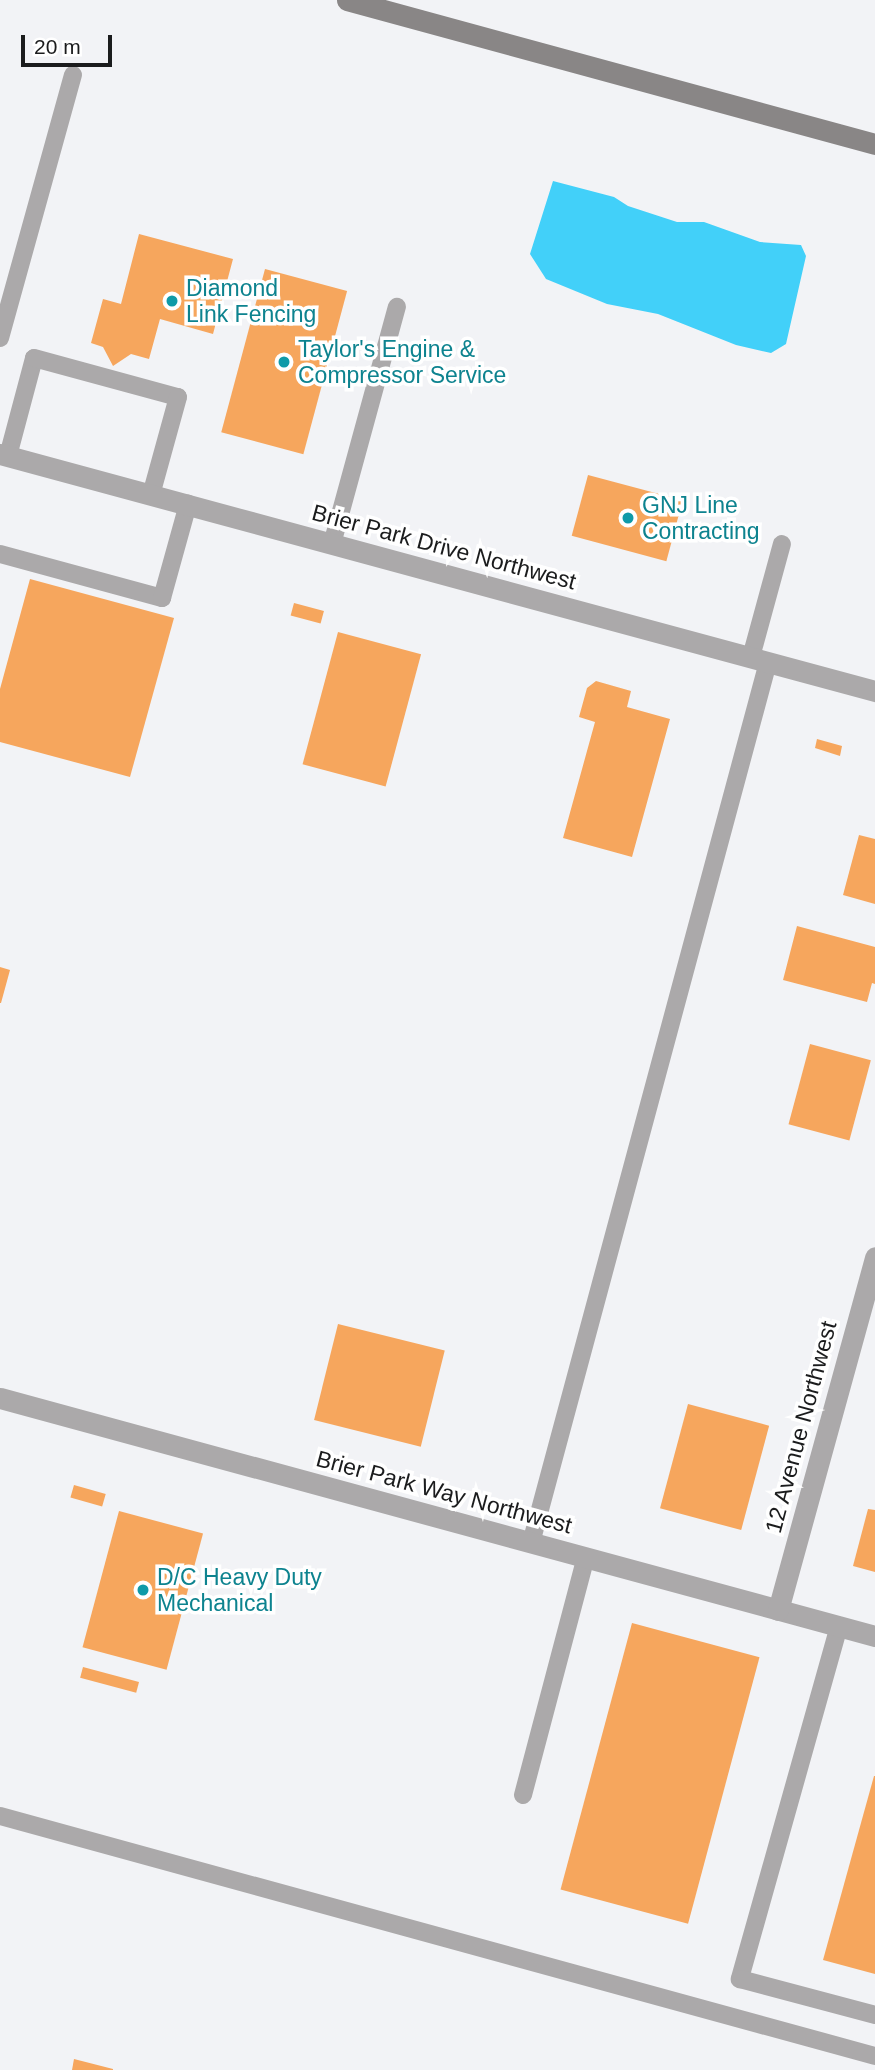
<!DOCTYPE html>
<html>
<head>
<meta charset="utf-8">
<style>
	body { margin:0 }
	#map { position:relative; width:875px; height:2070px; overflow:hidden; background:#f2f3f6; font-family:Helvetica,sans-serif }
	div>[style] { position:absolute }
	.water>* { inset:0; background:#42d0f9 }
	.building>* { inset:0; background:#f6a65d; transform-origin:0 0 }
	.lane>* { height:18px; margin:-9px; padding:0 9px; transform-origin:9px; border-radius:9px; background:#aba9aa }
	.street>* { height:21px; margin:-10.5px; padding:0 10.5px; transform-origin:10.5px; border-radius:10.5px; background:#aba9aa }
	.secondary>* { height:21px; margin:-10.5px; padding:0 10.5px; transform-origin:10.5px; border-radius:10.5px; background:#898686 }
	.dots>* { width:19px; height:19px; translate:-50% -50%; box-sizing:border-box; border:4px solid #fff; border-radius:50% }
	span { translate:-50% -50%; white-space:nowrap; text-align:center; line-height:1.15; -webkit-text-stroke:7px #fff; paint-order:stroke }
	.culture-label { font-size:23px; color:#0d838f }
	.left { translate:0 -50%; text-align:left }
	.street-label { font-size:23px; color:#1b1c1d }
	.scale { position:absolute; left:21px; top:35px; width:91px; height:32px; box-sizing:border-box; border:4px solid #1b1c1d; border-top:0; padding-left:9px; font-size:21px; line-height:24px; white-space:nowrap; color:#1b1c1d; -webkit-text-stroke:5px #fff; paint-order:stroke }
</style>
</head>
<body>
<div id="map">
	<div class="water">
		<div style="clip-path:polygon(553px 181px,614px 197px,628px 206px,677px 222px,704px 222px,760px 242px,801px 245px,806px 256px,786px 344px,771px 353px,736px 345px,658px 314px,607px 304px,546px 279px,530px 254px)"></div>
	</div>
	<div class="building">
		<div style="clip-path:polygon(139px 234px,233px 259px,213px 334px,160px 319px,149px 359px,131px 354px,113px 366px,103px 347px,91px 343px,103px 299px,121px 304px)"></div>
		<div style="left:265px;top:269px;width:85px;height:169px;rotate:15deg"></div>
		<div style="left:588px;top:475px;width:98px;height:63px;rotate:15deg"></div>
		<div style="clip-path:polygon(30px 579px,174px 618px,130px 777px,0 742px,0 689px)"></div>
		<div style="left:294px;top:603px;width:31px;height:13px;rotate:15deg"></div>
		<div style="left:338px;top:632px;width:86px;height:137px;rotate:15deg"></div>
		<div style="clip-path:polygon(596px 681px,631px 691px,627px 707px,670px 719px,632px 857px,563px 838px,595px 722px,579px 717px,587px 688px)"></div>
		<div style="clip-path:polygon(817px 739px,842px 746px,840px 756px,815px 748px)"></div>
		<div style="clip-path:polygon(859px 835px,875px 839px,875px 904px,843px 895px)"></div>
		<div style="clip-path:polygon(797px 926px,875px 947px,875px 984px,872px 983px,867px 1002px,783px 980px)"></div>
		<div style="clip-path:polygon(0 967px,10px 970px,1px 1003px,0 1003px)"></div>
		<div style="left:810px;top:1044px;width:63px;height:83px;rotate:15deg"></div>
		<div style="left:338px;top:1324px;width:110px;height:99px;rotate:14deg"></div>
		<div style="left:688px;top:1404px;width:84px;height:108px;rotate:15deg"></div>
		<div style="left:74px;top:1485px;width:33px;height:13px;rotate:16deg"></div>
		<div style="clip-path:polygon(868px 1509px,875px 1510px,875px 1572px,853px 1566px)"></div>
		<div style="left:119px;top:1511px;width:87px;height:141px;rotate:15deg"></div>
		<div style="left:632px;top:1623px;width:132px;height:276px;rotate:15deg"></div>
		<div style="left:83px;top:1667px;width:58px;height:11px;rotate:15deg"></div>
		<div style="clip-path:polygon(874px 1776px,875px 1776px,875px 1974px,823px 1960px)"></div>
		<div style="clip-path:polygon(74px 2059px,113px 2069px,113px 2070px,72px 2070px)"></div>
	</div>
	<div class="lane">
		<div style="left:0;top:338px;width:273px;rotate:-74.5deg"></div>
		<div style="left:8px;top:456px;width:101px;rotate:-75.1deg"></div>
		<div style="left:34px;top:358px;width:149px;rotate:15.2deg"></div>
		<div style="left:178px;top:397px;width:102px;rotate:105.4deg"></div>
		<div style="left:332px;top:544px;width:246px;rotate:-74.7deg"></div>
		<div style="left:0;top:554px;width:168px;rotate:15.2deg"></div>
		<div style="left:162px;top:598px;width:98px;rotate:-74.5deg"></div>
		<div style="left:751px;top:657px;width:117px;rotate:-74.7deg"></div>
		<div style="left:531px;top:1543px;width:912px;rotate:-74.94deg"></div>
		<div style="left:839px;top:1626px;width:367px;rotate:105.7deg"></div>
		<div style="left:740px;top:1979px;width:140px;rotate:14.9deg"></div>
		<div style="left:523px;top:1795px;width:246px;rotate:-75.2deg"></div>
		<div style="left:0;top:1816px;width:907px;rotate:15.34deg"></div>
	</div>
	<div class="street">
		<div style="left:0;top:454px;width:907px;rotate:15.16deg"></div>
		<div style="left:0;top:1398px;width:907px;rotate:15.22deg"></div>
		<div style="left:778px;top:1610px;width:366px;rotate:-74.6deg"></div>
	</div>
	<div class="secondary">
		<div style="left:347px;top:0;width:547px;rotate:15.26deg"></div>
	</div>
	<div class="dots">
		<div style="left:172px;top:301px;background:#0f9aa8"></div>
		<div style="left:284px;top:362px;background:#0f9aa8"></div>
		<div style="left:628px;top:518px;background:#0f9aa8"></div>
		<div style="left:143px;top:1590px;background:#0f9aa8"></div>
	</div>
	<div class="culture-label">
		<span class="left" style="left:186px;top:301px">Diamond<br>Link Fencing</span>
		<span class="left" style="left:298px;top:362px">Taylor's Engine &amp;<br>Compressor Service</span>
		<span class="left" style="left:642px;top:518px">GNJ Line<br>Contracting</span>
		<span class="left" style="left:157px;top:1590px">D/C Heavy Duty<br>Mechanical</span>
	</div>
	<div class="street-label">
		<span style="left:444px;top:547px;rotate:15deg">Brier Park Drive Northwest</span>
		<span style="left:801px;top:1427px;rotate:-75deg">12 Avenue Northwest</span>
		<span style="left:444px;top:1492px;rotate:15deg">Brier Park Way Northwest</span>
	</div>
	<div class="scale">20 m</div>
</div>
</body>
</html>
